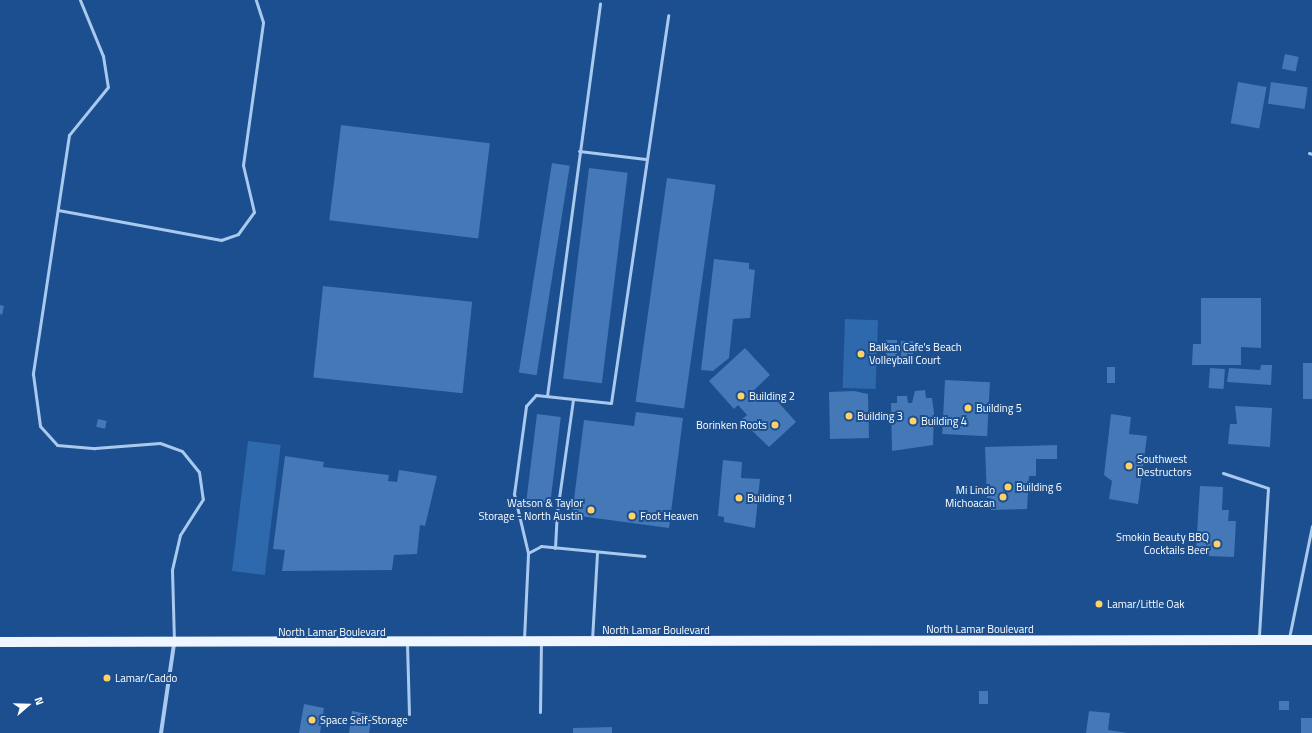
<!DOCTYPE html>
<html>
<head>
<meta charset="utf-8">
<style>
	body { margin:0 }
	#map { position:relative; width:1312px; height:733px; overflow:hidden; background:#1b4f8f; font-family:"Titillium Web",sans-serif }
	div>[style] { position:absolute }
	.green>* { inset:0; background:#2e69ad; transform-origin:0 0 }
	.building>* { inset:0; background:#4478b7; transform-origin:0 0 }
	.lane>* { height:3px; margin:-1.5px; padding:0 1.5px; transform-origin:1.5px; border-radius:1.5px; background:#a9c9ee }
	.street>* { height:4px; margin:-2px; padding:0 2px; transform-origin:2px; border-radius:2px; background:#a9c9ee }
	.primary>* { height:10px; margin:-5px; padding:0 5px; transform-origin:5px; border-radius:5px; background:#f0f6ff }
	.dots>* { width:11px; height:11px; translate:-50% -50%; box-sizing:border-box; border:2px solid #1b4f8f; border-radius:50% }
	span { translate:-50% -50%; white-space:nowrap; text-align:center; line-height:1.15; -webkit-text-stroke:4px #1b4f8f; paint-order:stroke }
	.poi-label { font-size:11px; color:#fff }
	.left { translate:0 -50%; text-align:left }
	.right { translate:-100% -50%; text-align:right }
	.street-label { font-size:11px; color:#fff }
	.north { position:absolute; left:8px; top:685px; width:40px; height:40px; -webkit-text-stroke:3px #1b4f8f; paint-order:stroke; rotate:70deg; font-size:11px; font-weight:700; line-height:16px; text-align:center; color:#fff }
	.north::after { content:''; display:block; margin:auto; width:14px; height:18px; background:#fff; clip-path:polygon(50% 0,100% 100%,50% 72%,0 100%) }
</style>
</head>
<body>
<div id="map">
	<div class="green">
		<div style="left:845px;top:319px;width:33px;height:69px;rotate:2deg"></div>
		<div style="left:248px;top:441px;width:33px;height:131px;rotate:7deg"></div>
	</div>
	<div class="building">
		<div style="left:1285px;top:54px;width:14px;height:15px;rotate:12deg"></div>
		<div style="left:1238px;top:82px;width:29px;height:42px;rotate:10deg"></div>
		<div style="left:1271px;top:82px;width:37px;height:22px;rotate:8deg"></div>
		<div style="left:341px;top:125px;width:150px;height:96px;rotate:7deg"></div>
		<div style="left:552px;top:163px;width:18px;height:212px;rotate:9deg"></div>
		<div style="left:589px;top:168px;width:39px;height:212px;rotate:7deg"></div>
		<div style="left:667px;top:178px;width:49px;height:226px;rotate:8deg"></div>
		<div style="clip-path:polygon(714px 259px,749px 263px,749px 269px,755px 270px,750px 318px,733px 319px,729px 358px,713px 371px,701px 370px)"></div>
		<div style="left:323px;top:286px;width:150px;height:92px;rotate:6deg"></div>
		<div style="clip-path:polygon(1201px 298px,1261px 298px,1261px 348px,1241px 347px,1241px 365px,1192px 365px,1193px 344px,1201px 344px)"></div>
		<div style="clip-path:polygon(0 305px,4px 306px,2px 315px,0 314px)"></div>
		<div style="left:886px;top:340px;width:11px;height:20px"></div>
		<div style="left:901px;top:341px;width:12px;height:21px"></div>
		<div style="clip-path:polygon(745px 348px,770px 375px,754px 390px,763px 399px,770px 393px,796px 422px,769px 447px,741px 420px,747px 415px,738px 405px,734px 409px,709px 381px)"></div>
		<div style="left:1312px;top:363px;width:36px;height:9px;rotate:90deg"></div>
		<div style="clip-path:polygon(1261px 365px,1272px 365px,1271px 385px,1227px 382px,1229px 368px,1260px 370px)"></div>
		<div style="left:1107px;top:367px;width:8px;height:16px"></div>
		<div style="left:1210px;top:368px;width:15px;height:20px;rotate:4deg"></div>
		<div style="left:945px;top:380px;width:45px;height:54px;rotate:3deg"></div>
		<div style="clip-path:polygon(925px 390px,926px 398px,932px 398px,934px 413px,933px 445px,892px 451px,891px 403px,897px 403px,897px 396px,907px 396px,908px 403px,912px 403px,915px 391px)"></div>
		<div style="clip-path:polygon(854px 391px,868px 394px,869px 438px,830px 439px,829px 392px)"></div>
		<div style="clip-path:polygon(1235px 406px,1272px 408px,1270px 447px,1228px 444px,1230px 424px,1237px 424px)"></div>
		<div style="clip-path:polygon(636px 412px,683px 418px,669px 528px,572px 515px,584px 420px,634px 426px)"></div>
		<div style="left:537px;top:414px;width:24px;height:87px;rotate:7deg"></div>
		<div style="clip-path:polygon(1111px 414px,1131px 417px,1129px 434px,1147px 436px,1138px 504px,1109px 499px,1112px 481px,1104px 475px)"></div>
		<div style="left:98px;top:419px;width:9px;height:8px;rotate:13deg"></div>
		<div style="clip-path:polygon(1057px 445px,1057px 459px,1036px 459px,1036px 476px,1029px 476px,1027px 509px,991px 510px,991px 498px,987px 498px,985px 447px)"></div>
		<div style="clip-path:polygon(285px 456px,324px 462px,323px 467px,389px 475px,388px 481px,397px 482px,399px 470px,437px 476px,425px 526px,420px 525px,417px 554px,394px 555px,392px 570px,282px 571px,285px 550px,273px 549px)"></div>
		<div style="clip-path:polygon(723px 460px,742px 462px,741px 478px,760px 479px,755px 528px,724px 522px,724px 517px,718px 516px)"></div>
		<div style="clip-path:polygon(1200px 486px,1223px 487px,1222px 510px,1229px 510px,1228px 521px,1236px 521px,1234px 557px,1207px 556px,1207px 550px,1196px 549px)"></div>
		<div style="left:979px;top:691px;width:9px;height:13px"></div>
		<div style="left:1279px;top:701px;width:10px;height:9px"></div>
		<div style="clip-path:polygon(304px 704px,324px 708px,320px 733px,299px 733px)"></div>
		<div style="clip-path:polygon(352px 711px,372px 715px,369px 733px,349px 733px)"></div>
		<div style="clip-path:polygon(1089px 711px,1110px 713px,1108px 730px,1128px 733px,1086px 733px)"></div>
		<div style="left:1301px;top:718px;width:11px;height:15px"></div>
		<div style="clip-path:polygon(612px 727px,612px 733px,573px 733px,573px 728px)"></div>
	</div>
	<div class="lane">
		<div style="left:80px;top:0;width:61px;rotate:67.7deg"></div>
		<div style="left:103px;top:56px;width:31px;rotate:81deg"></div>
		<div style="left:108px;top:87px;width:62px;rotate:129.1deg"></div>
		<div style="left:69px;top:135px;width:242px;rotate:98.6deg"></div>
		<div style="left:33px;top:374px;width:52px;rotate:82.3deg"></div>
		<div style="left:40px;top:426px;width:25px;rotate:48deg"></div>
		<div style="left:57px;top:445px;width:38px;rotate:5deg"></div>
		<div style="left:95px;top:448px;width:65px;rotate:-4.4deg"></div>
		<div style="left:160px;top:443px;width:23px;rotate:20deg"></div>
		<div style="left:182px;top:451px;width:27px;rotate:51deg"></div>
		<div style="left:199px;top:472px;width:27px;rotate:82deg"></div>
		<div style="left:203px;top:499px;width:43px;rotate:122.6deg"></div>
		<div style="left:180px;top:535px;width:36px;rotate:103deg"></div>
		<div style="left:172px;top:570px;width:70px;rotate:88.4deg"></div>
		<div style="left:579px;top:151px;width:67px;rotate:6.8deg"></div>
		<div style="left:1309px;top:153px;width:3px;rotate:18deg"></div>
		<div style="left:58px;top:210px;width:166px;rotate:10.4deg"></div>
		<div style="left:221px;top:240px;width:18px;rotate:-19deg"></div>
		<div style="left:238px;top:234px;width:27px;rotate:-54deg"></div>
		<div style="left:254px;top:212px;width:48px;rotate:-103.2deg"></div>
		<div style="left:243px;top:165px;width:144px;rotate:-82deg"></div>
		<div style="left:263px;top:22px;width:23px;rotate:-108deg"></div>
		<div style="left:547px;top:396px;width:396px;rotate:-82.3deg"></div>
		<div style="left:1223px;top:473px;width:47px;rotate:18.4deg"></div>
		<div style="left:1268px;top:488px;width:149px;rotate:93.5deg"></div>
		<div style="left:555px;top:548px;width:36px;rotate:-87deg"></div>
		<div style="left:557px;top:512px;width:114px;rotate:-81.9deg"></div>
		<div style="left:528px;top:553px;width:61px;rotate:-103.3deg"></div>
		<div style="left:514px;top:494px;width:89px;rotate:-82.2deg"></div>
		<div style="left:526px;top:406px;width:15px;rotate:-48deg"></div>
		<div style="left:536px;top:395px;width:75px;rotate:6.1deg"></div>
		<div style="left:611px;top:403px;width:392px;rotate:-81.6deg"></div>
		<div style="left:1289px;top:638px;width:114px;rotate:-78.4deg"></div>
		<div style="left:524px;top:639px;width:86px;rotate:-87.3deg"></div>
		<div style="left:528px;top:553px;width:15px;rotate:-28deg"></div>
		<div style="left:541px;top:546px;width:104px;rotate:5.5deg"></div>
		<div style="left:592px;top:640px;width:88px;rotate:-86.7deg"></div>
		<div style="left:407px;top:643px;width:71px;rotate:88.4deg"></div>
		<div style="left:540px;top:712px;width:68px;rotate:-89.2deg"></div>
	</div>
	<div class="street">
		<div style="left:161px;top:733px;width:90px;rotate:-81.7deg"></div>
	</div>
	<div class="primary">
		<div style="left:0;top:642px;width:1312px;rotate:-0.09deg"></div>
	</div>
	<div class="dots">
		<div style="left:861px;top:354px;background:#ffd166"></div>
		<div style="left:741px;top:396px;background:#ffd166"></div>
		<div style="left:968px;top:408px;background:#ffd166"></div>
		<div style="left:849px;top:416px;background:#ffd166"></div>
		<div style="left:913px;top:421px;background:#ffd166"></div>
		<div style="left:775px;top:425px;background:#ffd166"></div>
		<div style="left:1129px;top:466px;background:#ffd166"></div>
		<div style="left:1008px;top:487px;background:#ffd166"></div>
		<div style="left:1003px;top:497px;background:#ffd166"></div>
		<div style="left:739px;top:498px;background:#ffd166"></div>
		<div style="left:591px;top:510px;background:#ffd166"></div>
		<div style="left:632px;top:516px;background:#ffd166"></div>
		<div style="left:1217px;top:544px;background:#ffd166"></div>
		<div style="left:1099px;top:604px;background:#ffd166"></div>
		<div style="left:107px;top:678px;background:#ffd166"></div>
		<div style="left:312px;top:720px;background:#ffd166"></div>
	</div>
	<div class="poi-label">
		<span class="left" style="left:869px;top:354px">Balkan Cafe's Beach<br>Volleyball Court</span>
		<span class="left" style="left:749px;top:396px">Building 2</span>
		<span class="left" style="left:976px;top:408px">Building 5</span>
		<span class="left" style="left:857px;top:416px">Building 3</span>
		<span class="left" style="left:921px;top:421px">Building 4</span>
		<span class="right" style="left:767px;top:425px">Borinken Roots</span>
		<span class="left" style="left:1137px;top:466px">Southwest<br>Destructors</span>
		<span class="left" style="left:1016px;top:487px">Building 6</span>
		<span class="right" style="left:995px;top:497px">Mi Lindo<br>Michoacan</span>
		<span class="left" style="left:747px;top:498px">Building 1</span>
		<span class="right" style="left:583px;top:510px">Watson &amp; Taylor<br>Storage - North Austin</span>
		<span class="left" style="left:640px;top:516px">Foot Heaven</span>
		<span class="right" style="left:1209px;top:544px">Smokin Beauty BBQ<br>Cocktails Beer</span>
		<span class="left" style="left:1107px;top:604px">Lamar/Little Oak</span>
		<span class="left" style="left:115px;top:678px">Lamar/Caddo</span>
		<span class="left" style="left:320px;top:720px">Space Self-Storage</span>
	</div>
	<div class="street-label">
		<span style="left:980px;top:629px">North Lamar Boulevard</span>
		<span style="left:656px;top:630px">North Lamar Boulevard</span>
		<span style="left:332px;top:632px">North Lamar Boulevard</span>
	</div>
	<div class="north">N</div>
</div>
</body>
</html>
